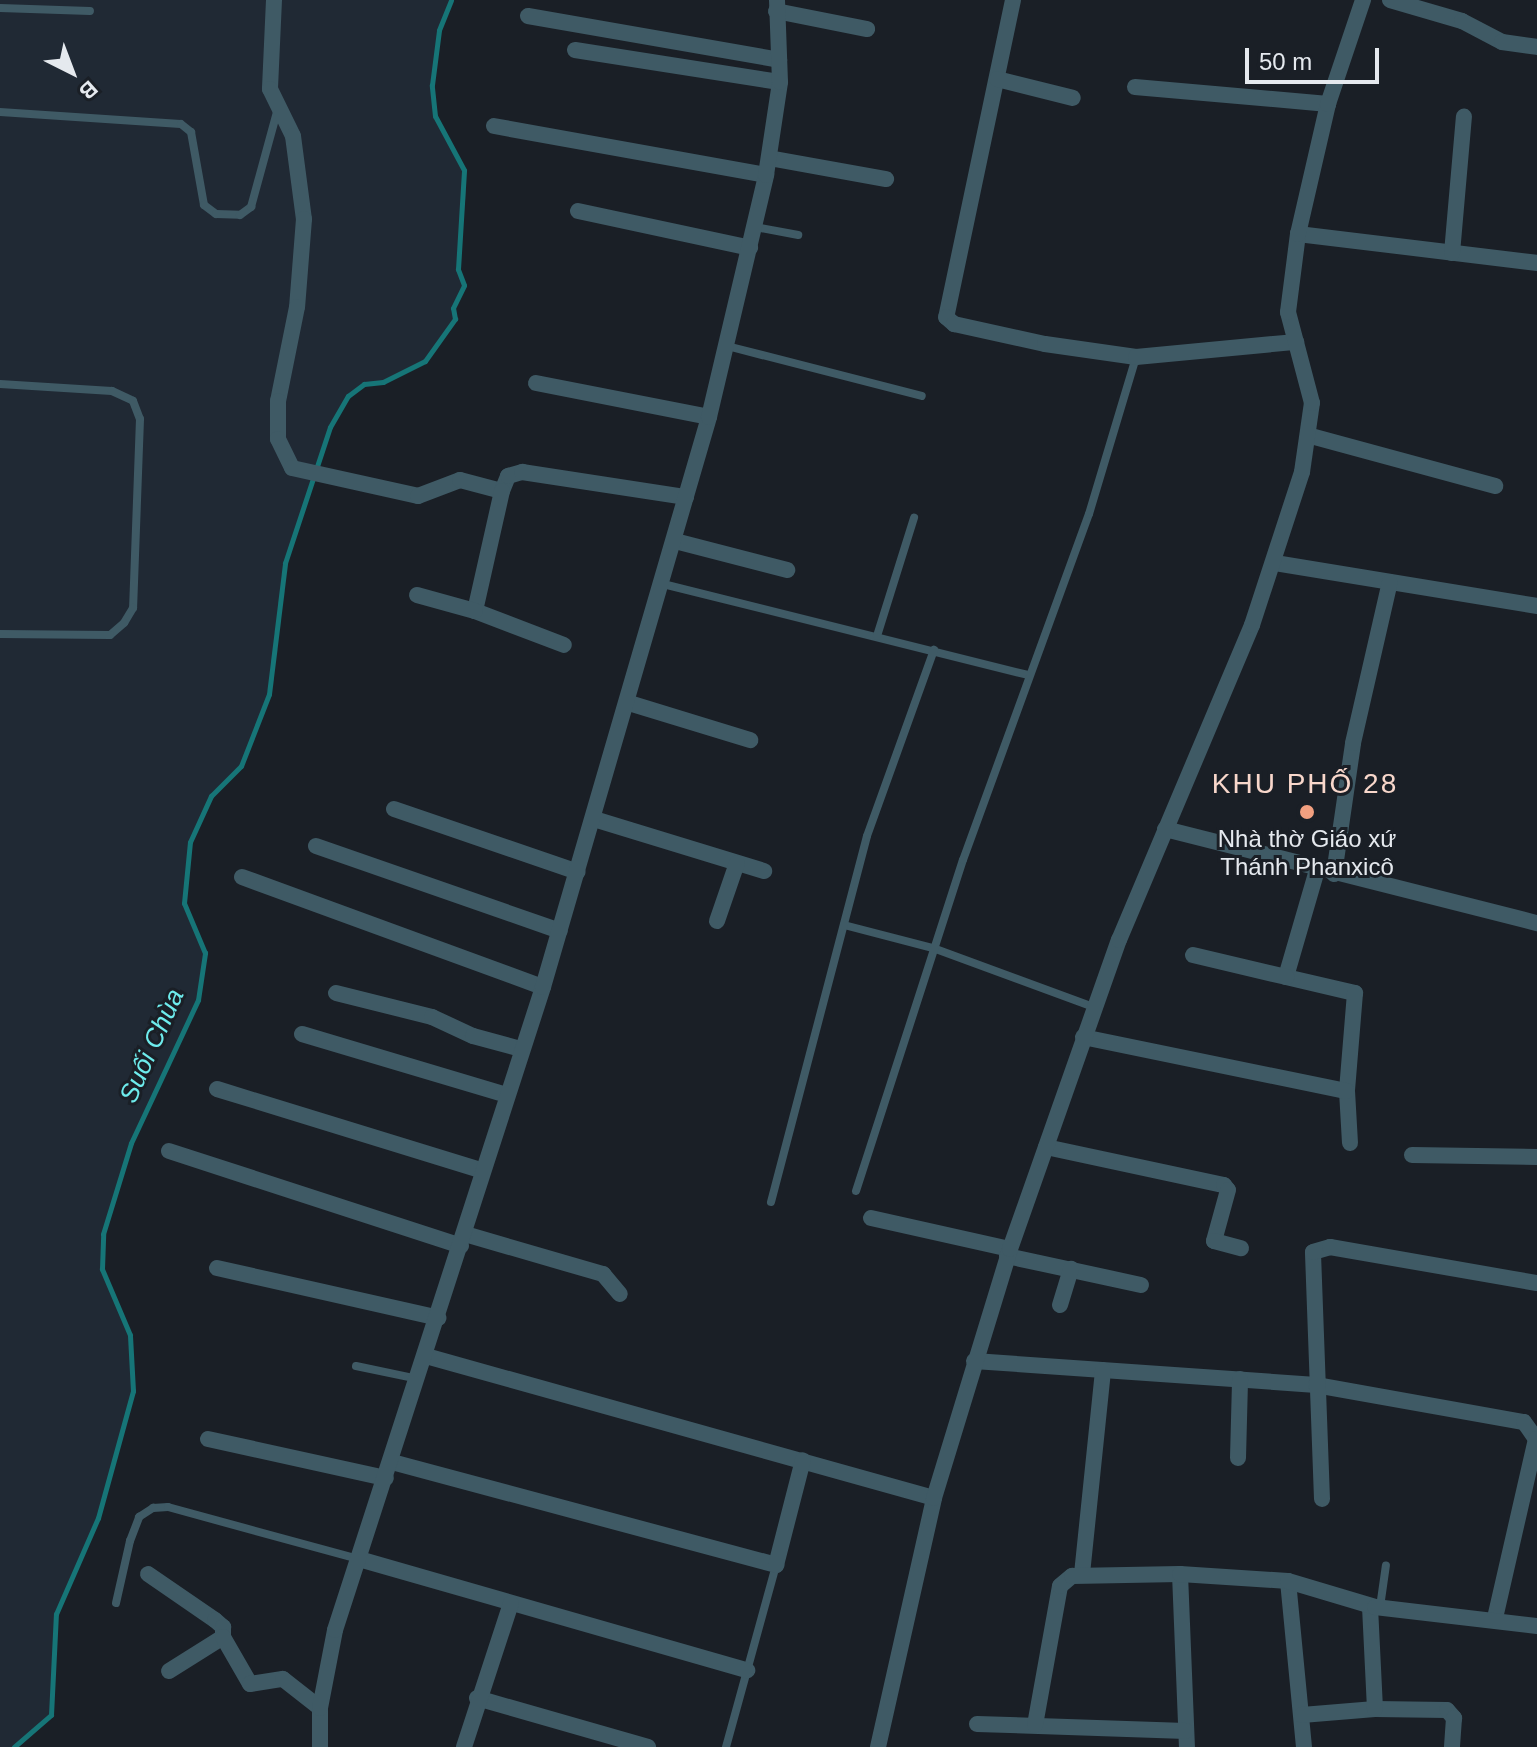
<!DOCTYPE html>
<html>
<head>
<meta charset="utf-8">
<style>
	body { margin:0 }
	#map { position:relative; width:1537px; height:1747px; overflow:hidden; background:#1a1f26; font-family:Arial,sans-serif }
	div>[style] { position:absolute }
	.built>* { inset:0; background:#202934 }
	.stream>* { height:5px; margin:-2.5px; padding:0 2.5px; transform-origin:2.5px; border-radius:2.5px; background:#167577 }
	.service>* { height:8px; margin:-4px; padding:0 4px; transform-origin:4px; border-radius:4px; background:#3f5a65 }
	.minor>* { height:16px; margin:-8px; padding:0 8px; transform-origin:8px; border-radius:8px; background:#3f5a65 }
	.dots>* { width:22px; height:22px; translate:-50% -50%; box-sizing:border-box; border:4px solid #1a1f26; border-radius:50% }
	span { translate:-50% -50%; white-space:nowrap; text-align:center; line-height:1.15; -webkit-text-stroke:6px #1a1f26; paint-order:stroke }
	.poi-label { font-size:24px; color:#e5e9ee }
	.water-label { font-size:26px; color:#6eeced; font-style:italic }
	.quarter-label { font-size:28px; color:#f8d7cb; letter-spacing:2px }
	.north { position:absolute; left:32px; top:32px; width:80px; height:80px; -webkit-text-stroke:6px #1a1f26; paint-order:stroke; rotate:138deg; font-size:22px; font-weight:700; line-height:32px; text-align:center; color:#e5e9ee }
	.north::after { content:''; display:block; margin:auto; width:28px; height:36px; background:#e5e9ee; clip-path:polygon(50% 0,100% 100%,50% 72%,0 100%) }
	.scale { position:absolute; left:1245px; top:48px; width:134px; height:36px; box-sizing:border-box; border:4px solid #e5e9ee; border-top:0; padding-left:10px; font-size:24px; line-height:28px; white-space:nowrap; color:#e5e9ee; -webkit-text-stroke:6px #1a1f26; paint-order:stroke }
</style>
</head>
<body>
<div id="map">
	<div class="built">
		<div style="clip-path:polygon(0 0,451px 0,439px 30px,432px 85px,435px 116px,464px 170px,466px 193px,458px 269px,464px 285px,453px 308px,455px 319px,425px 361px,383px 382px,364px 384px,340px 407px,285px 563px,269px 694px,241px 766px,211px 796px,190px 842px,184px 903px,205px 953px,198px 1000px,131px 1143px,103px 1234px,102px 1269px,130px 1335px,133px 1391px,99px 1518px,56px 1614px,51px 1715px,14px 1747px,0 1747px)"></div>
	</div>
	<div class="stream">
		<div style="left:14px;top:1747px;width:49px;rotate:-40.9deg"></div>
		<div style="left:51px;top:1715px;width:101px;rotate:-87.2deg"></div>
		<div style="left:56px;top:1614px;width:105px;rotate:-66.4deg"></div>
		<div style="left:98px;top:1518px;width:132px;rotate:-74.6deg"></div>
		<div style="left:133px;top:1391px;width:56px;rotate:-93.1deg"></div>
		<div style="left:130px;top:1335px;width:72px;rotate:-113deg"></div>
		<div style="left:102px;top:1269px;width:35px;rotate:-88deg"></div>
		<div style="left:103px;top:1234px;width:95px;rotate:-72.9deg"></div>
		<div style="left:131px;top:1143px;width:158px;rotate:-64.9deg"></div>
		<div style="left:198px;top:1000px;width:48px;rotate:-81.5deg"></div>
		<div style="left:205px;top:953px;width:54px;rotate:-112.8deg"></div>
		<div style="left:184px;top:903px;width:61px;rotate:-84.4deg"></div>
		<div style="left:190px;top:842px;width:51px;rotate:-65.5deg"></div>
		<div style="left:211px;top:796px;width:42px;rotate:-45deg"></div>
		<div style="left:241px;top:766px;width:77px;rotate:-68.7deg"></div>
		<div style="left:269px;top:694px;width:132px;rotate:-83deg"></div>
		<div style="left:285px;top:563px;width:143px;rotate:-71.7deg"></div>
		<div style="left:330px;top:427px;width:36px;rotate:-60deg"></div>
		<div style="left:348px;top:396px;width:20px;rotate:-37deg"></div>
		<div style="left:364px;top:384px;width:19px;rotate:-6deg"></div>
		<div style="left:383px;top:382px;width:47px;rotate:-26.6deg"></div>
		<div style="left:425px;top:361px;width:52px;rotate:-54.5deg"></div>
		<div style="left:455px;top:319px;width:11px;rotate:-100deg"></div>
		<div style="left:453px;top:308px;width:25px;rotate:-64deg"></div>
		<div style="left:464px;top:285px;width:17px;rotate:-111deg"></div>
		<div style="left:458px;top:269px;width:99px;rotate:-86.5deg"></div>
		<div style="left:464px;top:170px;width:61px;rotate:-118.2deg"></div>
		<div style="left:435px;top:116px;width:31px;rotate:-96deg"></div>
		<div style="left:432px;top:85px;width:55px;rotate:-82.7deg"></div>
		<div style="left:439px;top:30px;width:32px;rotate:-68deg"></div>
	</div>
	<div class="service">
		<div style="left:0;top:8px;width:90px;rotate:1.9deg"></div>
		<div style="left:0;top:112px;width:181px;rotate:3.8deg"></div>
		<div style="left:181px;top:124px;width:13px;rotate:39deg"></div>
		<div style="left:191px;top:132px;width:74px;rotate:79.9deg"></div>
		<div style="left:204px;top:205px;width:15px;rotate:37deg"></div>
		<div style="left:216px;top:214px;width:24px;rotate:2deg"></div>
		<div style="left:240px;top:215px;width:14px;rotate:-36deg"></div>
		<div style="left:251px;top:207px;width:103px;rotate:-74.7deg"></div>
		<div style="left:755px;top:227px;width:44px;rotate:10.5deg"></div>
		<div style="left:727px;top:346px;width:201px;rotate:14.4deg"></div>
		<div style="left:0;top:384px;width:112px;rotate:3.6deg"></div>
		<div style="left:112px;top:391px;width:23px;rotate:25deg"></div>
		<div style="left:133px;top:401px;width:19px;rotate:69deg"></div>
		<div style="left:140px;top:419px;width:189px;rotate:92.1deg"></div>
		<div style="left:133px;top:608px;width:17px;rotate:121deg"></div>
		<div style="left:124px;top:623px;width:18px;rotate:139deg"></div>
		<div style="left:110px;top:635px;width:110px;rotate:-179.5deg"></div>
		<div style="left:663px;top:584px;width:375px;rotate:14deg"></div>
		<div style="left:877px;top:636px;width:124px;rotate:-72.6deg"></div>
		<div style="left:844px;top:925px;width:92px;rotate:14.5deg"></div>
		<div style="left:933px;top:948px;width:171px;rotate:20.2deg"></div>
		<div style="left:856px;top:1191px;width:348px;rotate:-72.1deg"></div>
		<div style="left:963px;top:860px;width:368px;rotate:-70deg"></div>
		<div style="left:1089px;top:514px;width:164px;rotate:-73.3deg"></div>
		<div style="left:771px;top:1202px;width:378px;rotate:-75.3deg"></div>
		<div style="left:867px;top:836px;width:198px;rotate:-70.2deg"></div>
		<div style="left:356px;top:1366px;width:63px;rotate:11.8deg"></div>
		<div style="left:116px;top:1603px;width:64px;rotate:-77.3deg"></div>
		<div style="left:130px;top:1541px;width:26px;rotate:-69deg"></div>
		<div style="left:139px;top:1517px;width:17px;rotate:-33deg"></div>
		<div style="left:153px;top:1508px;width:15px;rotate:-4deg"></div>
		<div style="left:168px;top:1507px;width:197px;rotate:15.3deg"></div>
		<div style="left:1380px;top:1607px;width:42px;rotate:-81.9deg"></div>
		<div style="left:726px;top:1747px;width:189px;rotate:-74.6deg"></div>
	</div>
	<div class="minor">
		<div style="left:274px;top:0;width:89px;rotate:92.6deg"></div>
		<div style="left:270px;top:89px;width:52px;rotate:63.9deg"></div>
		<div style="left:293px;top:136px;width:84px;rotate:82.5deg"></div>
		<div style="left:304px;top:219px;width:88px;rotate:94.5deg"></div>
		<div style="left:297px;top:307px;width:96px;rotate:101.4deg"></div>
		<div style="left:278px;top:401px;width:38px;rotate:90deg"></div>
		<div style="left:278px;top:439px;width:32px;rotate:64deg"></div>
		<div style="left:292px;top:468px;width:129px;rotate:12.5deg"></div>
		<div style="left:418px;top:496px;width:45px;rotate:-20.9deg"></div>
		<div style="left:460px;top:480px;width:43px;rotate:14.7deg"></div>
		<div style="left:502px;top:491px;width:16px;rotate:-68deg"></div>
		<div style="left:508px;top:476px;width:15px;rotate:-16deg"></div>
		<div style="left:522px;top:472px;width:166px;rotate:8.7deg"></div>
		<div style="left:1013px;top:0;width:324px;rotate:101.9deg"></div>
		<div style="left:946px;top:317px;width:11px;rotate:41deg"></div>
		<div style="left:954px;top:324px;width:93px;rotate:12.4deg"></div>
		<div style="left:1045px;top:344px;width:92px;rotate:8.1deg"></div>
		<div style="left:1136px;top:357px;width:161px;rotate:-5.4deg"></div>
		<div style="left:1390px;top:0;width:75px;rotate:16.3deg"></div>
		<div style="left:1462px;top:21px;width:45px;rotate:27.7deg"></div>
		<div style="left:1502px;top:42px;width:35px;rotate:8deg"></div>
		<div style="left:776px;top:11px;width:93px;rotate:11.2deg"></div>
		<div style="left:528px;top:16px;width:255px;rotate:9.9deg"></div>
		<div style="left:575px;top:50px;width:207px;rotate:8.9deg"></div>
		<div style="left:997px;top:79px;width:78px;rotate:14deg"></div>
		<div style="left:1135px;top:87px;width:194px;rotate:5deg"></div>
		<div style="left:494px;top:126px;width:276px;rotate:10.2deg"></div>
		<div style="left:769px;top:158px;width:119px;rotate:10.2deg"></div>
		<div style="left:578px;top:211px;width:176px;rotate:12.1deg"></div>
		<div style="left:1298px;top:234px;width:241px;rotate:6.9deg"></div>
		<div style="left:1452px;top:253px;width:137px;rotate:-85deg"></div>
		<div style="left:536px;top:383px;width:176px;rotate:11.1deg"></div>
		<div style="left:1311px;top:436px;width:191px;rotate:15.2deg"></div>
		<div style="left:502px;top:491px;width:123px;rotate:102.7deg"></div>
		<div style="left:475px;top:611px;width:95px;rotate:20.9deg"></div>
		<div style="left:675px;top:541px;width:116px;rotate:14.5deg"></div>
		<div style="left:1275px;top:563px;width:266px;rotate:9.3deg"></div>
		<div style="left:417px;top:595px;width:60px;rotate:15.4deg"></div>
		<div style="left:629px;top:703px;width:127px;rotate:17deg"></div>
		<div style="left:394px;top:809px;width:194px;rotate:18.9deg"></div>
		<div style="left:594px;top:819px;width:178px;rotate:17deg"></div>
		<div style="left:1165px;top:829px;width:384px;rotate:14.2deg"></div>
		<div style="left:316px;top:846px;width:258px;rotate:19.2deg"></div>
		<div style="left:1317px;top:870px;width:111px;rotate:106.2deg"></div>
		<div style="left:1286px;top:977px;width:71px;rotate:13.1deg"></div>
		<div style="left:1355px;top:993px;width:98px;rotate:94.7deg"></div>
		<div style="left:1347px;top:1091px;width:52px;rotate:86.7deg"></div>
		<div style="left:1334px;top:874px;width:132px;rotate:-81.7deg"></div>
		<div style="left:1353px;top:743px;width:165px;rotate:-77.1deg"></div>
		<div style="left:242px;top:877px;width:320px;rotate:20.1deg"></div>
		<div style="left:717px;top:921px;width:61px;rotate:-71deg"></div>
		<div style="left:1193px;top:955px;width:96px;rotate:13.3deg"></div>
		<div style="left:336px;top:993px;width:99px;rotate:14deg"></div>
		<div style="left:432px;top:1017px;width:45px;rotate:24.9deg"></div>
		<div style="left:473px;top:1036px;width:50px;rotate:15.2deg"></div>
		<div style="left:302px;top:1034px;width:214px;rotate:16.6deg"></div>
		<div style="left:1083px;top:1037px;width:269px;rotate:11.6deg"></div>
		<div style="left:217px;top:1089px;width:278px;rotate:17.1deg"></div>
		<div style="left:1046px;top:1147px;width:182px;rotate:12.1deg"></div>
		<div style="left:1224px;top:1185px;width:6px;rotate:51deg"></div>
		<div style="left:1228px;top:1190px;width:53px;rotate:105.4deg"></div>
		<div style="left:1214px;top:1241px;width:28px;rotate:15deg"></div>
		<div style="left:169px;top:1151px;width:307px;rotate:18deg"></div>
		<div style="left:1412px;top:1155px;width:125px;rotate:0.9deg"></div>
		<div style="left:871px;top:1218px;width:142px;rotate:12.6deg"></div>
		<div style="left:465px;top:1234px;width:144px;rotate:16.2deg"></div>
		<div style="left:603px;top:1274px;width:26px;rotate:50deg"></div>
		<div style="left:1007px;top:1256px;width:137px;rotate:12.2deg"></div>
		<div style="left:217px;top:1268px;width:227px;rotate:12.7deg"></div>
		<div style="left:1060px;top:1305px;width:38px;rotate:-73deg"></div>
		<div style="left:426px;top:1356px;width:527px;rotate:15.62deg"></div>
		<div style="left:974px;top:1361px;width:343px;rotate:4deg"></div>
		<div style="left:1316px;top:1385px;width:211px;rotate:10.1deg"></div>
		<div style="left:1524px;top:1422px;width:21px;rotate:55deg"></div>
		<div style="left:1536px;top:1439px;width:184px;rotate:102.9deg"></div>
		<div style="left:208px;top:1439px;width:182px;rotate:12.4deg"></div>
		<div style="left:1238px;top:1458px;width:79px;rotate:-88.5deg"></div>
		<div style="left:392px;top:1462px;width:398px;rotate:15deg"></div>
		<div style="left:776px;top:1565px;width:108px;rotate:-75.6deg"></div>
		<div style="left:1322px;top:1499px;width:247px;rotate:-92.1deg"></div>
		<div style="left:1313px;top:1252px;width:18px;rotate:-16deg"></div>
		<div style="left:1330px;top:1247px;width:210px;rotate:9.9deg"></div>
		<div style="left:359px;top:1559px;width:404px;rotate:16deg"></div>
		<div style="left:148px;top:1574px;width:81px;rotate:34.5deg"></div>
		<div style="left:215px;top:1620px;width:11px;rotate:41deg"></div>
		<div style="left:223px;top:1627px;width:10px;rotate:90deg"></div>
		<div style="left:1082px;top:1574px;width:205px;rotate:-84.1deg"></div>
		<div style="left:1180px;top:1574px;width:173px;rotate:87.7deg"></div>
		<div style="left:1288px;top:1581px;width:167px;rotate:84.5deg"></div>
		<div style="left:169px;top:1671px;width:64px;rotate:-32.2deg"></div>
		<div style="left:223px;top:1637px;width:54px;rotate:60.1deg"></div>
		<div style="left:250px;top:1684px;width:33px;rotate:-9deg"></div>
		<div style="left:283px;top:1679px;width:47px;rotate:38.1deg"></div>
		<div style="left:477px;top:1698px;width:178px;rotate:16deg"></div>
		<div style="left:1375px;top:1709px;width:72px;rotate:0.8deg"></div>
		<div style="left:1447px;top:1710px;width:11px;rotate:49deg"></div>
		<div style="left:1454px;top:1718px;width:29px;rotate:94deg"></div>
		<div style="left:1302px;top:1715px;width:73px;rotate:-4.7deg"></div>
		<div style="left:1375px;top:1709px;width:103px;rotate:-92.8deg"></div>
		<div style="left:977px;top:1724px;width:209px;rotate:1.9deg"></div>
		<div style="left:1035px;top:1725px;width:141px;rotate:-79.8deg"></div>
		<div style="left:1060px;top:1586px;width:16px;rotate:-40deg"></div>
		<div style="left:1072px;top:1576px;width:108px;rotate:-1.1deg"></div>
		<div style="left:1180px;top:1574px;width:108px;rotate:3.7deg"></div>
		<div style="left:1288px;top:1581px;width:91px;rotate:16.6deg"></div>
		<div style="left:1375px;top:1607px;width:163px;rotate:6.7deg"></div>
		<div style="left:320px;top:1747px;width:39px;rotate:-90deg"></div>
		<div style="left:320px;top:1708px;width:79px;rotate:-79.1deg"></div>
		<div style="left:335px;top:1630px;width:676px;rotate:-72.07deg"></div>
		<div style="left:543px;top:987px;width:594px;rotate:-73.76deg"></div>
		<div style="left:709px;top:417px;width:249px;rotate:-76.7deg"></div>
		<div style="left:766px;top:175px;width:94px;rotate:-81.4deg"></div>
		<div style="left:780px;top:82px;width:82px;rotate:-92.1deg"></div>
		<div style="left:464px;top:1747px;width:151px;rotate:-71.9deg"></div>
		<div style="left:878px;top:1747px;width:255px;rotate:-77.3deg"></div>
		<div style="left:934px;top:1498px;width:260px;rotate:-73deg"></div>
		<div style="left:1010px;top:1249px;width:328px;rotate:-70.6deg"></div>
		<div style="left:1119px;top:940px;width:342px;rotate:-67.1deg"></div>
		<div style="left:1252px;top:625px;width:161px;rotate:-71.9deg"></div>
		<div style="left:1302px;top:472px;width:70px;rotate:-81.8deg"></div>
		<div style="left:1312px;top:403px;width:94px;rotate:-104.8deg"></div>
		<div style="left:1288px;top:312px;width:79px;rotate:-82.7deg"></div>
		<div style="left:1298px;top:234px;width:133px;rotate:-77deg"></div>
		<div style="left:1328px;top:104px;width:110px;rotate:-71.4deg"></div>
	</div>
	<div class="dots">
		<div style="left:1307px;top:812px;background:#f2a080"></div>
	</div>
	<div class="poi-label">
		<span style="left:1307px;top:853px">Nhà thờ Giáo xứ<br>Thánh Phanxicô</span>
	</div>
	<div class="water-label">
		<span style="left:152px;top:1046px;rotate:-66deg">Suối Chùa</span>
	</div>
	<div class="quarter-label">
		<span style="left:1305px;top:784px">KHU PHỐ 28</span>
	</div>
	<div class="north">B</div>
	<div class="scale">50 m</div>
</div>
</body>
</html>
